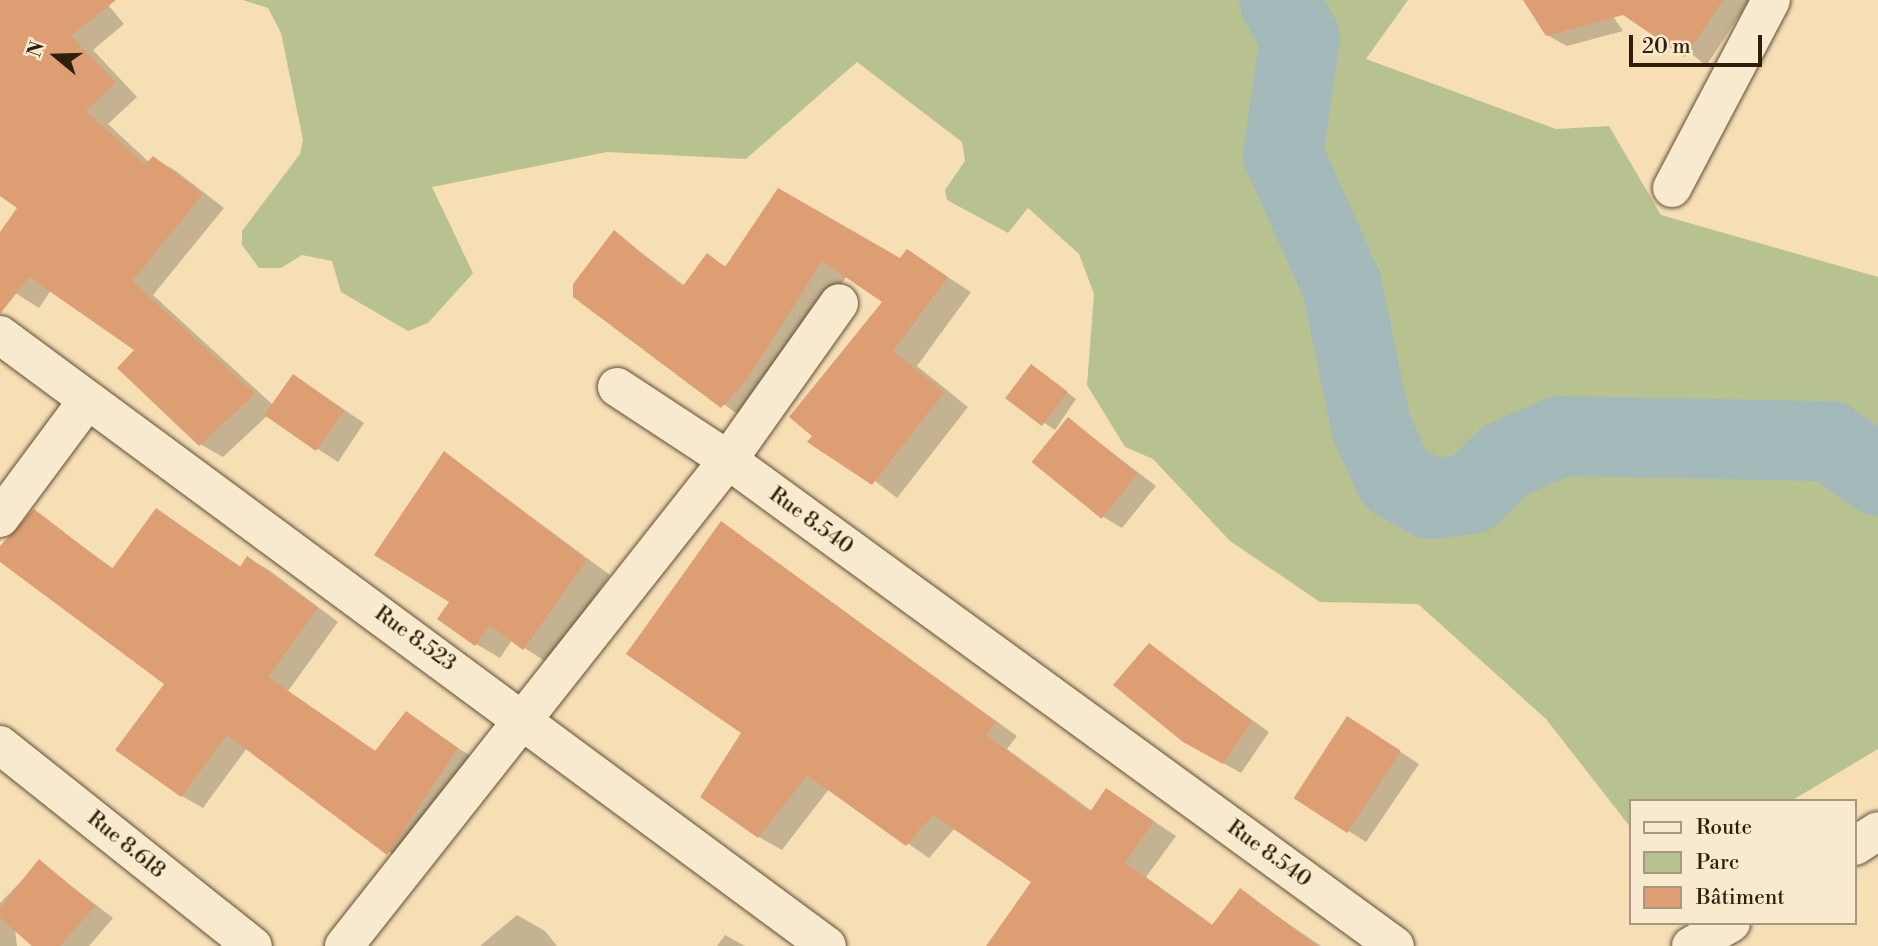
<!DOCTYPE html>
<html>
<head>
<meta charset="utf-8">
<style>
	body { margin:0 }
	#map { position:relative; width:1878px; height:946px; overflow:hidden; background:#f6dfb5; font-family:"Libre Bodoni",serif }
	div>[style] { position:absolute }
	.green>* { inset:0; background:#b8c291 }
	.shadow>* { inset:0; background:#0003 }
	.river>* { height:80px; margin:-40px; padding:0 40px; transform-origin:40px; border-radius:40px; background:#a3b9ba }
	.building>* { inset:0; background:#de9e74; transform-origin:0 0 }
	.roads { filter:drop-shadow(0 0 2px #604e36) drop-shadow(0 0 2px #604e36) }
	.minor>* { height:38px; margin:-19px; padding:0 19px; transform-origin:19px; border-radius:19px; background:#f9eacf }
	span { translate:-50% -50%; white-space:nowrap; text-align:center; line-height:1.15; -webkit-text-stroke:5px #f9eacf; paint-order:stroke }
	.street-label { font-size:21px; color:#2e1e0b }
	.legend { position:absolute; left:1629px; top:799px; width:228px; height:126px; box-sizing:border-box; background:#f9eacf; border:2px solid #a89881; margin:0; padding:9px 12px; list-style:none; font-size:21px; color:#2e1e0b }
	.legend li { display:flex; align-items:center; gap:14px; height:35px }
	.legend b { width:35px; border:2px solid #a89881 }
	.north { position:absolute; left:21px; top:21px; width:70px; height:70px; -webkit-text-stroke:5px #f9eacf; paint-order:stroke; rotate:289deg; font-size:19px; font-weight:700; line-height:28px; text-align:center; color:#2e1e0b }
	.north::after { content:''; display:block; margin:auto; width:24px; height:32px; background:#2e1e0b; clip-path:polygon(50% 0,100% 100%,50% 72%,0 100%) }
	.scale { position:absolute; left:1629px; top:35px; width:133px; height:32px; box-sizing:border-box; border:4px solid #2e1e0b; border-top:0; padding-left:9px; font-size:21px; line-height:24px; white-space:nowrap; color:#2e1e0b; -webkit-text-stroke:5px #f9eacf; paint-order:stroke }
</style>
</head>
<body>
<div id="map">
	<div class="green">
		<div style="clip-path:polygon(243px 0,1408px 0,1366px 59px,1556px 129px,1609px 126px,1661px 215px,1878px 277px,1878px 749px,1791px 801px,1631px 801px,1631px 828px,1546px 719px,1418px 604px,1320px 602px,1230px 541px,1153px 459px,1125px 447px,1087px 385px,1094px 294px,1079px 254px,1028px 208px,1008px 233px,947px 200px,945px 190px,965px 161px,962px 142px,857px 62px,746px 159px,607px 152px,432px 187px,473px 273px,428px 323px,408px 331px,341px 292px,332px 261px,302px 255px,281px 268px,259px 268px,242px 245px,242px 231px,300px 154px,303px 140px,281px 33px,268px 8px)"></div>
	</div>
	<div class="shadow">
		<div style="clip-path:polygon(9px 0,104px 0,124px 24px,93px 50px,137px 97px,108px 124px,150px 163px,154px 158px,176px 171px,224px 208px,153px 295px,273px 405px,294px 376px,364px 423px,338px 462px,267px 416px,223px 457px,200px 444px,137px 350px,51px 290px,39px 308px,0 283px,0 235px,19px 208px,0 194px,0 7px)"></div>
		<div style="clip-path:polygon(1525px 0,1602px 0,1623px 31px,1567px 46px,1547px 35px)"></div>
		<div style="clip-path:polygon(1628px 0,1748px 0,1749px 1px,1706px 66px)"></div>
		<div style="clip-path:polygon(779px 190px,900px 261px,907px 251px,971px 292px,917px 366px,968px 407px,897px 498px,815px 435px,885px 301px,847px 276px,747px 421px,574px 296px,614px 232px,685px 286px,707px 256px,727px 267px)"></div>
		<div style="clip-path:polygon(1041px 372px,1076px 399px,1055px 430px,1010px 400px)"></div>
		<div style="clip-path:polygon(1068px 419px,1156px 486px,1122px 528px,1102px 516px)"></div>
		<div style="clip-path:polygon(445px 453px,610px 575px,548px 663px,512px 640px,500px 658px,476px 644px,452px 602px)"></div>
		<div style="clip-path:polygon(157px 510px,241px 567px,248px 558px,269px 570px,338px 622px,288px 691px,377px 752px,407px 714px,478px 761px,409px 866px,247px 748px,203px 808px,182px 796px,166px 683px,0 560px,0 551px,34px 512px,114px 569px)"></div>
		<div style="clip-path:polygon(722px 523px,1017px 736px,1007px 749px,1092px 811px,1107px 790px,1176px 836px,1146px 877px,1214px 926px,1240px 891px,1321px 946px,999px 946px,1033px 882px,955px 828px,929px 858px,829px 789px,782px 850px,759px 837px,702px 796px,743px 733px)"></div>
		<div style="clip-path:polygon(1149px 646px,1269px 732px,1241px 773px,1184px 741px)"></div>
		<div style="clip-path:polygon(1367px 730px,1419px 764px,1366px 842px,1296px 798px)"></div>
		<div style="clip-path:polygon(40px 862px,113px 918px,89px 946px,34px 946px,15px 929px,17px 946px,0 946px,0 903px)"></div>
		<div style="clip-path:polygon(517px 915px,545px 931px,557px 946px,480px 946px)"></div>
		<div style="clip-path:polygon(725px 935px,745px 946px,717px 946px)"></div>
	</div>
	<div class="river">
		<div style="left:1279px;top:0;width:43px;rotate:61.1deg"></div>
		<div style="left:1300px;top:38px;width:117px;rotate:98.3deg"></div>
		<div style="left:1283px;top:154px;width:145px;rotate:65.9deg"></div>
		<div style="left:1342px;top:286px;width:143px;rotate:78.3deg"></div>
		<div style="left:1371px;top:426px;width:58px;rotate:65.6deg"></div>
		<div style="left:1395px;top:479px;width:41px;rotate:29.1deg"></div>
		<div style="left:1431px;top:499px;width:40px;rotate:-7.1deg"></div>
		<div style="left:1471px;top:494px;width:49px;rotate:-44.2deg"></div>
		<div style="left:1506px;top:460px;width:60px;rotate:-23.6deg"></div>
		<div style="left:1561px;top:436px;width:269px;rotate:1.1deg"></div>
		<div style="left:1830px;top:441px;width:59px;rotate:36.1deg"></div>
	</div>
	<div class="building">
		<div style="clip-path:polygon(0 0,116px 0,71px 36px,116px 83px,86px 111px,145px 165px,153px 156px,203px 194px,132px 281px,255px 394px,199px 446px,117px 368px,134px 350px,29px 277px,0 314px,0 232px,17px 208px,0 196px)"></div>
		<div style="clip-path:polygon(1523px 0,1723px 0,1685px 57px,1623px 15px,1546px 36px)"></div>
		<div style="clip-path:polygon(778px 188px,900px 258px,907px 249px,948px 277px,893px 351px,944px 392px,872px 485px,807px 442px,812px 436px,789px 417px,882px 302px,822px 261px,746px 381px,721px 408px,573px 297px,573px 284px,614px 230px,682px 287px,707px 253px,725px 267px)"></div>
		<div style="left:1031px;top:364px;width:46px;height:43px;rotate:37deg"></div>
		<div style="left:293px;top:374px;width:63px;height:50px;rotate:35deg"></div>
		<div style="left:1068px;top:417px;width:90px;height:58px;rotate:39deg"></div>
		<div style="clip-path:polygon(444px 451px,587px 560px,523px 650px,490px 625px,475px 646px,437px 619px,449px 602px,374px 555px)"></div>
		<div style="clip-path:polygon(156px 508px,240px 567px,247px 556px,318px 608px,268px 677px,375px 751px,406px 711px,458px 748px,387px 855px,227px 735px,181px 797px,115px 750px,164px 684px,0 562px,0 546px,34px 509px,112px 569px)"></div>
		<div style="clip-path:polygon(721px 521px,996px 722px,986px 735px,1090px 812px,1106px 788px,1154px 821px,1125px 863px,1212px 925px,1240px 888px,1317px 946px,986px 946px,1031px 882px,933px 815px,906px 846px,807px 775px,758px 838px,700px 797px,741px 733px,626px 654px)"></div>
		<div style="clip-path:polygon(1149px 643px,1252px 721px,1223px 764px,1183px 742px,1113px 685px)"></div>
		<div style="left:1347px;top:716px;width:64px;height:98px;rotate:33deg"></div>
		<div style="clip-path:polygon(39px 859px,95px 906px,60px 946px,32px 946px,0 918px,0 908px)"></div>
	</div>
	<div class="roads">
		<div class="minor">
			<div style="left:1672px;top:188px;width:212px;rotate:-62.2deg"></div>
			<div style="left:0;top:335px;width:1028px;rotate:36.46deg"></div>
			<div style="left:617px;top:387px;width:133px;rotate:33.3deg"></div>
			<div style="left:728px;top:460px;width:192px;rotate:-54.7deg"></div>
			<div style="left:0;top:518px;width:146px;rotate:-53.4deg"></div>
			<div style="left:0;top:745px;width:323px;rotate:38.5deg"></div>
			<div style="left:1855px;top:846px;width:27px;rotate:-33deg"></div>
			<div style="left:344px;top:946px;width:619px;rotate:-51.69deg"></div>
			<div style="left:728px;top:460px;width:825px;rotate:36.08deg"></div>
			<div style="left:1691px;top:946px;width:46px;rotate:-29.9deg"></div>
		</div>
	</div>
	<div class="street-label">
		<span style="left:811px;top:521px;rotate:36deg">Rue 8.540</span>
		<span style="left:415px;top:639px;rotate:36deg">Rue 8.523</span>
		<span style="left:126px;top:845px;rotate:39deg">Rue 8.618</span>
		<span style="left:1269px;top:854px;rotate:36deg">Rue 8.540</span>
	</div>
	<ul class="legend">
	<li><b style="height:9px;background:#f9eacf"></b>Route</li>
	<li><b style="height:19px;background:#b8c291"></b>Parc</li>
	<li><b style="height:19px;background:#de9e74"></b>Bâtiment</li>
	</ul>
	<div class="north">N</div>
	<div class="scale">20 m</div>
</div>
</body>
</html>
